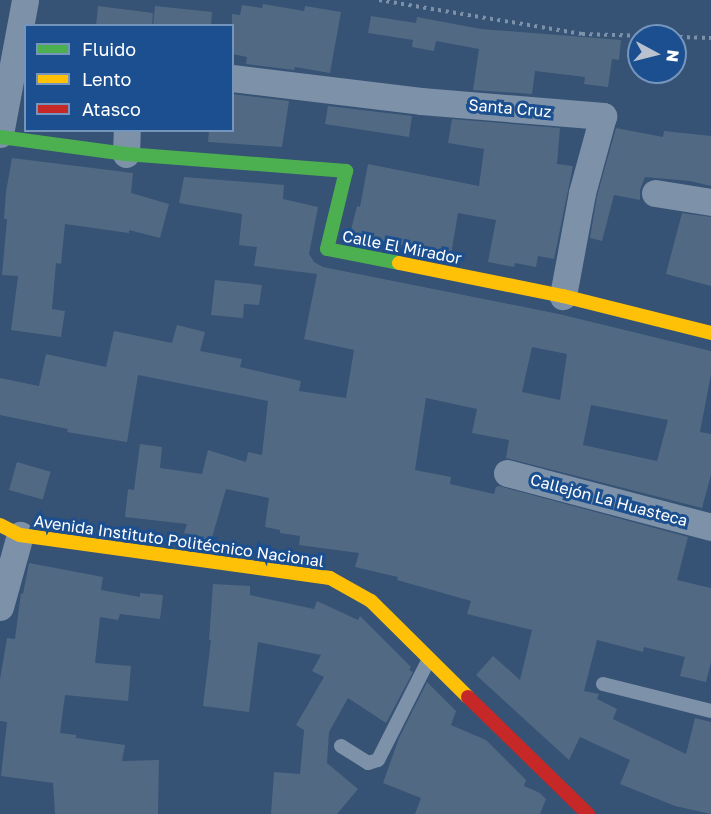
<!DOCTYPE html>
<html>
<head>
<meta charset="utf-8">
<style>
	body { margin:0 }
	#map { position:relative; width:711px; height:814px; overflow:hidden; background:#365274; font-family:"Golos Text",sans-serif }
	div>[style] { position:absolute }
	.building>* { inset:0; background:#526984; transform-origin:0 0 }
	.path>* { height:4px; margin-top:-2px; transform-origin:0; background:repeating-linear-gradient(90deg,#7d92a8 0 3px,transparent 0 7.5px) }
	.lane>* { height:14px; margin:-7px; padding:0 7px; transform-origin:7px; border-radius:7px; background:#7d92a8 }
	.street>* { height:27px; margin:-13.5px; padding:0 13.5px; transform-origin:13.5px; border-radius:13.5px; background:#7d92a8 }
	.fast>* { height:14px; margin:-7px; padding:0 7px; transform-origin:7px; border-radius:7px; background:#4caf50 }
	.slow>* { height:14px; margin:-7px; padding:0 7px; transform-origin:7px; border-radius:7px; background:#ffc107 }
	.jam>* { height:14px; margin:-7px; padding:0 7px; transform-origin:7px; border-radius:7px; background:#c62828 }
	span { translate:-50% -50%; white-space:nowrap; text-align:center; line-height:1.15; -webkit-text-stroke:6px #1b4f8f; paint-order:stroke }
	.street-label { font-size:16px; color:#fff }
	.legend { position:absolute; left:24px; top:24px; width:210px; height:108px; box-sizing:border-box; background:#1b4f8f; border:2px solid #7695bc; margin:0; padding:8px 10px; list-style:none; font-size:18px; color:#fff }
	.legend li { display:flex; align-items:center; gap:12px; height:30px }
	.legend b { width:30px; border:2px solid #7695bc }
	.north { position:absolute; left:627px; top:24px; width:60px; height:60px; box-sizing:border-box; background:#1b4f8f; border:2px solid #7695bc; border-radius:50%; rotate:97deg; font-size:16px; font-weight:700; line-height:24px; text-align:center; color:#fff }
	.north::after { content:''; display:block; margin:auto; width:21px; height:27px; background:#b9c2ce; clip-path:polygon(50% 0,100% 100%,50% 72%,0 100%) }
</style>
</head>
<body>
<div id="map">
	<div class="building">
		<div style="clip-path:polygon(263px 4px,304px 11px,305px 6px,341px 12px,330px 73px,295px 67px,294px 70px,246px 64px,247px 57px,232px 54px,232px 14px,240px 15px,242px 5px,262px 8px)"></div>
		<div style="clip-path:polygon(98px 6px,153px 13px,152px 26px,96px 26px)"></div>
		<div style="clip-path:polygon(155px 6px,212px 12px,211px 26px,153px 26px)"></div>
		<div style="clip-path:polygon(371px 16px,416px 23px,417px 17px,481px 29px,621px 40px,619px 60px,612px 59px,608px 87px,584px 84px,585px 77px,535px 71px,532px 94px,473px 90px,479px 49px,436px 41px,434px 51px,412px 47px,413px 40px,368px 33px)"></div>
		<div style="clip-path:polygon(232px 94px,289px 101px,282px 147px,208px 142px,209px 130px,232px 130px)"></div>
		<div style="clip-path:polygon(328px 106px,412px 116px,409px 137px,325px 124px)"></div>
		<div style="clip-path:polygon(452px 119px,560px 128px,557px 164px,573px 166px,554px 259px,538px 256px,536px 267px,515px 263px,514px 267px,488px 262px,496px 220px,458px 213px,451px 255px,350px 234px,357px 206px,360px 207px,368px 164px,479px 186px,484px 149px,448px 143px)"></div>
		<div style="clip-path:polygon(616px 128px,663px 137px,664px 131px,711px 136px,711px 186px,690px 181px,645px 177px,640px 190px,640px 200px,614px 195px,602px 241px,590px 238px,597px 196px)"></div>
		<div style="clip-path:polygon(12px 158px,133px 173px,131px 193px,169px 204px,160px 238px,129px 230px,129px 233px,65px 224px,61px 264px,56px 263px,52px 309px,65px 311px,61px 337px,11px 330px,18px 276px,2px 275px,7px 219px,4px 219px,6px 192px)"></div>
		<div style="clip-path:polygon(evenodd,184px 177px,284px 185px,283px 199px,318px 207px,309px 254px,314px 262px,323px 267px,559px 314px,711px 351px,711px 374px,700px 432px,711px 434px,711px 475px,702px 508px,506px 458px,509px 440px,472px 433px,477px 409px,426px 398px,415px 470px,451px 477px,450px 484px,494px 494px,496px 487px,499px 486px,688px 537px,677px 580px,711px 588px,711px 662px,706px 682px,680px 676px,685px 657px,644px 647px,643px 652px,597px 640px,584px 691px,599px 694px,597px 699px,617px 709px,613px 719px,686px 754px,695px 718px,711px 722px,711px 814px,675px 806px,620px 784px,630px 760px,580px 737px,569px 760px,476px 675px,493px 656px,520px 680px,532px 630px,467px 614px,471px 601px,397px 580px,398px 577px,355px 567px,359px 553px,299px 545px,300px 536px,280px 533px,280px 530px,265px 527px,269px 498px,226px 489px,211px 541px,184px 533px,187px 524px,125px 517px,128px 489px,134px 490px,140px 444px,162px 447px,160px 468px,202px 474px,208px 450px,246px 462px,248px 452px,262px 455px,268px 401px,138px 375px,127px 442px,67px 432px,68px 429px,0 415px,0 378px,39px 386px,46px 354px,106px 367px,114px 331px,172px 343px,177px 325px,205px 332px,200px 351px,242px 359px,240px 367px,301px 381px,299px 391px,346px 398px,354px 350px,304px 339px,317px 274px,254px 266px,257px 247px,239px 245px,242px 214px,179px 203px,184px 177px,532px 347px,567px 354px,560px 400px,522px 392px,532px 347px,184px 177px,591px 405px,668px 420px,657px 461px,583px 445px,591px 405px)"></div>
		<div style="clip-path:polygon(682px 213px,711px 217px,711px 286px,666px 274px)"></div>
		<div style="clip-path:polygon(215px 280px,262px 285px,259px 305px,244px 304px,243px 318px,211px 315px)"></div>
		<div style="left:17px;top:462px;width:35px;height:29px;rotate:16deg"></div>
		<div style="clip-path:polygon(29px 563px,103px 577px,101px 590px,140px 597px,140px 593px,163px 595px,160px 619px,120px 614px,118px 620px,100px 617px,95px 663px,131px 666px,128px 701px,65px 695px,60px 733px,76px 735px,76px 738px,125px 745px,122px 761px,159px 760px,158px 814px,55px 814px,53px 783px,1px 776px,7px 722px,0 721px,0 679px,7px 638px,15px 639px,21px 593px,23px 594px)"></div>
		<div style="clip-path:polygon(213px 584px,250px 586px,250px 595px,314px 609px,317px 601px,358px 620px,360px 616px,411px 667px,409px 670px,413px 672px,386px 723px,348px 698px,329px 732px,327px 763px,358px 789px,337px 814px,271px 814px,274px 772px,300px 774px,304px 730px,296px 725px,324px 677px,312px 671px,321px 655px,258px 642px,249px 712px,203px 706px,211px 640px,209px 640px)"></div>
		<div style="clip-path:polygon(427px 682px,456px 711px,451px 725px,486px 740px,526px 780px,524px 786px,540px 793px,546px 799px,540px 814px,415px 814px,421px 798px,383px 783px,399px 738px)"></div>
	</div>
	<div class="path">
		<div style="left:379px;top:0;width:206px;rotate:9.5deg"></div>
		<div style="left:582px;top:34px;width:129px;rotate:1.8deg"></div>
	</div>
	<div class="lane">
		<div style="left:603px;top:684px;width:111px;rotate:14deg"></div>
		<div style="left:341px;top:746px;width:32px;rotate:32deg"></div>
		<div style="left:368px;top:763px;width:10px;rotate:-17deg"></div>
		<div style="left:378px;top:760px;width:113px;rotate:-63.2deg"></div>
	</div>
	<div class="street">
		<div style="left:232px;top:78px;width:190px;rotate:6.9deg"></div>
		<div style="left:421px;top:101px;width:183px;rotate:4.7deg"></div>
		<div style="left:603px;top:116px;width:80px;rotate:105.3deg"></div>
		<div style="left:582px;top:193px;width:105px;rotate:100.5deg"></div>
		<div style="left:0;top:134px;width:136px;rotate:-79.4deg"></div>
		<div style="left:126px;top:154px;width:24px;rotate:-88deg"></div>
		<div style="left:655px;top:193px;width:57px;rotate:9.1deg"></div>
		<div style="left:507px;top:473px;width:211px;rotate:14.8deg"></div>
		<div style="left:0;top:607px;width:75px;rotate:-74.5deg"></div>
	</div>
	<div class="fast">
		<div style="left:0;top:137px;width:127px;rotate:7.7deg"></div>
		<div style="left:126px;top:154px;width:221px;rotate:4.4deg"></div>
		<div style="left:346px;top:171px;width:80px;rotate:103.7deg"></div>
		<div style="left:327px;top:249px;width:73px;rotate:11deg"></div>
	</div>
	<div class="slow">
		<div style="left:399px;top:263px;width:167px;rotate:11.4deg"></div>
		<div style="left:563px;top:296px;width:153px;rotate:14deg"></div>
		<div style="left:0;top:525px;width:22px;rotate:27deg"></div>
		<div style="left:20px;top:535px;width:313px;rotate:7.9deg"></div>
		<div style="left:330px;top:578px;width:47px;rotate:29.3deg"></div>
		<div style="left:371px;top:601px;width:136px;rotate:44.7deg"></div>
	</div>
	<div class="jam">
		<div style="left:468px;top:697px;width:168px;rotate:44.3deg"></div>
	</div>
	<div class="street-label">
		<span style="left:510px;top:108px;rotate:5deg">Santa Cruz</span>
		<span style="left:402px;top:247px;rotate:11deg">Calle El Mirador</span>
		<span style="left:609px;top:500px;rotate:15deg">Callejón La Huasteca</span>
		<span style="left:179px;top:541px;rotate:8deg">Avenida Instituto Politécnico Nacional</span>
	</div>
	<ul class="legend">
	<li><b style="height:8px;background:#4caf50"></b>Fluido</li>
	<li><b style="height:8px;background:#ffc107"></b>Lento</li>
	<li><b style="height:8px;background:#c62828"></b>Atasco</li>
	</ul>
	<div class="north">N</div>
</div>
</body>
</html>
